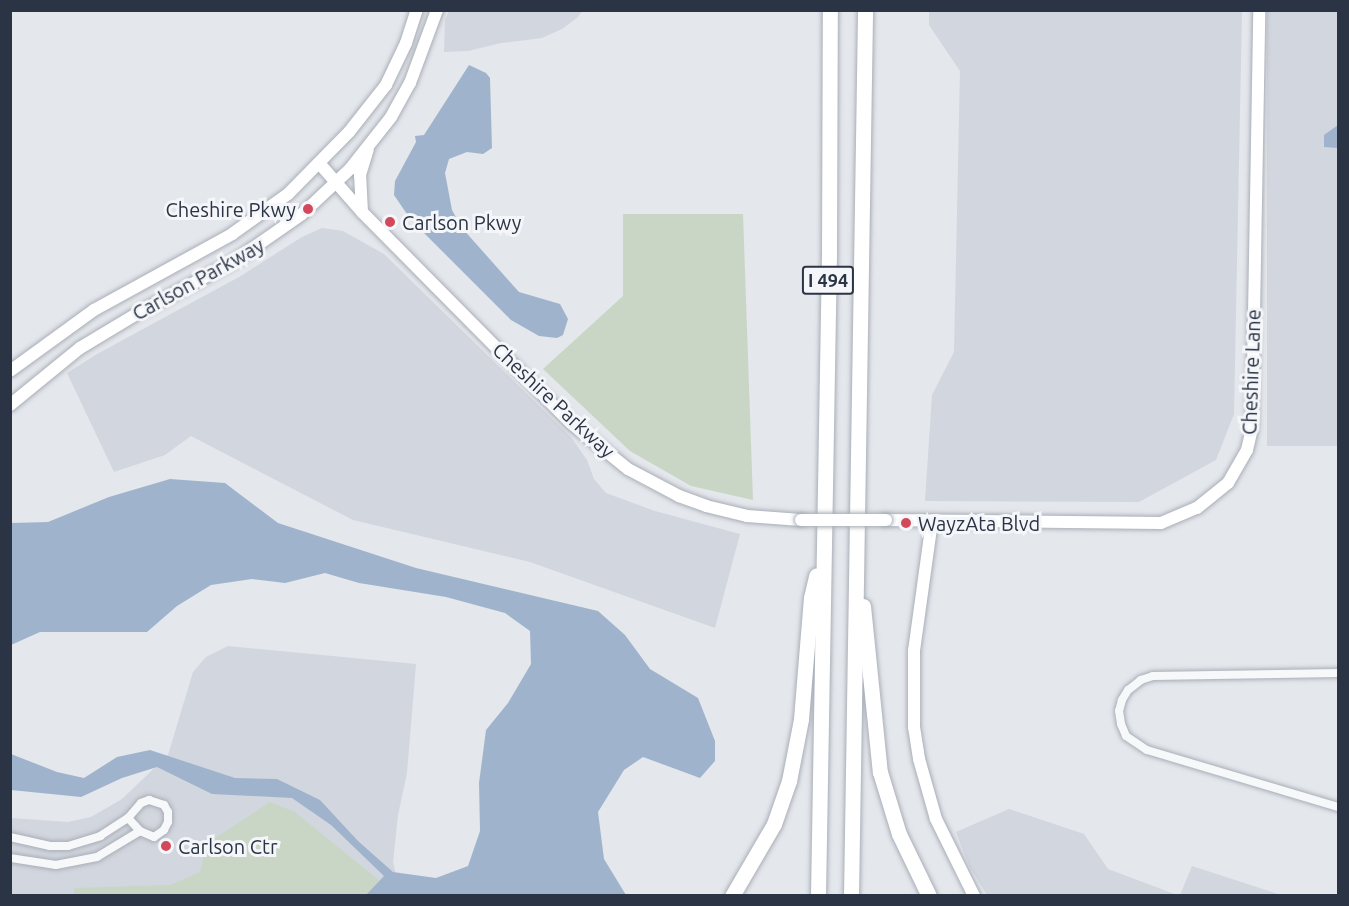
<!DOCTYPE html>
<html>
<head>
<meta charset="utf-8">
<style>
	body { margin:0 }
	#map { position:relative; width:1349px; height:906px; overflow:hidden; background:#e4e7ec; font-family:Ubuntu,sans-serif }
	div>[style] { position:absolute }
	.built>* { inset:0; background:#d2d6de; transform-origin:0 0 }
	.green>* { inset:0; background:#c9d6c5 }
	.water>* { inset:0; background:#9fb4cc }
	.roads { filter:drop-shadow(0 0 2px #a9aeb7) drop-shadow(0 0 2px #a9aeb7) }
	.street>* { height:8px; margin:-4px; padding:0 4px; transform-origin:4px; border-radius:4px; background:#f7f8fa }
	.secondary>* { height:12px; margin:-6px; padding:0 6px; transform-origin:6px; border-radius:6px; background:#fff }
	.highway>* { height:15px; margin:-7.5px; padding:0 7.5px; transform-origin:7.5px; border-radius:7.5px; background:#fff }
	.bridges { filter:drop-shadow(0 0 2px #a9aeb7) drop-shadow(0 0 2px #a9aeb7) }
	.secondary-bridge>* { height:12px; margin:-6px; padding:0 6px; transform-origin:6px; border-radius:6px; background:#fff }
	.dots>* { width:16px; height:16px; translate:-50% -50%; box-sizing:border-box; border:3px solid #f4f6f9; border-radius:50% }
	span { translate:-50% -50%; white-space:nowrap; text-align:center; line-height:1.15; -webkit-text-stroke:6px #f4f6f9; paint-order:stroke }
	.shield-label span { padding:2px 4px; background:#f4f6f9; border:2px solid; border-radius:4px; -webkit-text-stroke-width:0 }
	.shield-label { font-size:18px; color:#2b3445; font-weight:700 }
	.poi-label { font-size:20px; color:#2b3445 }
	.right { translate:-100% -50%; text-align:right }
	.left { translate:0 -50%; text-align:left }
	.street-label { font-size:20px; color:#2b3445 }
	.frame { position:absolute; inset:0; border:12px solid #2b3445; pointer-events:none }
</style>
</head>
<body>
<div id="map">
	<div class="built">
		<div style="clip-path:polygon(449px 11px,449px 10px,582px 11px,578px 17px,562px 29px,542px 38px,501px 43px,468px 51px,444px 52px,445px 20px)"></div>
		<div style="clip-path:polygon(929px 11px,1242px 11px,1234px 414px,1216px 460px,1139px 502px,925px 501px,932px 395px,954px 352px,960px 71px,929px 25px)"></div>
		<div style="left:1267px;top:11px;width:71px;height:435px"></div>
		<div style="clip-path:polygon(322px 228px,343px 231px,384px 254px,571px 437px,587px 460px,594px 479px,606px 493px,655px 511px,740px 534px,715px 628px,530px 562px,353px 520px,191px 436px,165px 455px,114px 472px,67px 373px,97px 354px,239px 277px,302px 237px)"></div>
		<div style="clip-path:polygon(228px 646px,416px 664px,407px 773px,398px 815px,393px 862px,401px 895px,11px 896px,11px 818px,68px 822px,91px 817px,122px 799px,168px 755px,193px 672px,206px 657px)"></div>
		<div style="clip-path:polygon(1009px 809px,1084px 834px,1108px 869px,1177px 895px,987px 895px,969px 866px,956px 832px)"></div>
		<div style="clip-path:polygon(1192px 866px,1281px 895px,1180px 895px)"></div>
	</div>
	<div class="green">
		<div style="clip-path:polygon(623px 214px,743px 214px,753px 500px,691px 486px,630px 451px,543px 369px,623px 296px)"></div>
		<div style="clip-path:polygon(270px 802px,295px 812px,381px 882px,381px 895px,74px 896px,74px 888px,170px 885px,200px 872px,206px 844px)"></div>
	</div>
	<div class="water">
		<div style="clip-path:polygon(469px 65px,486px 73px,490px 78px,492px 148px,483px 154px,467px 152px,449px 159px,445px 173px,452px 210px,462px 228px,519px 292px,560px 304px,568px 319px,563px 335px,557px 338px,539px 336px,511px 320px,411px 220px,394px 195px,395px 181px,416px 142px,415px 136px,424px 135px)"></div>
		<div style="clip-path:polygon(1338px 125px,1338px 148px,1324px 147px,1324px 135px)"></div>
		<div style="clip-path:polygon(170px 479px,225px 483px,278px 523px,416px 568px,598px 611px,625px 635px,650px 669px,698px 698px,715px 741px,715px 761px,700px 778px,643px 757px,624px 770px,598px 812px,604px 859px,626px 895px,366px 895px,384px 876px,331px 825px,292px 798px,212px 794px,157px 767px,122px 778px,81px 797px,11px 790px,11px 754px,57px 772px,84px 778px,117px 757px,150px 750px,235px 778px,277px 779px,320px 800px,358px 841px,393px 872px,436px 878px,468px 866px,480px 831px,479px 783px,486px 730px,508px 703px,531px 664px,530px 631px,505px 613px,446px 597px,359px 583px,325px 573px,285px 583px,252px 579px,211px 585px,177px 606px,147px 632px,40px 632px,11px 645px,11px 523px,48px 522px,109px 497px)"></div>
	</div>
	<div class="roads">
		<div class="street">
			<div style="left:1338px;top:673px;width:185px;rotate:179.1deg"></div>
			<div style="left:1153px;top:676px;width:13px;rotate:162deg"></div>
			<div style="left:1141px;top:680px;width:16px;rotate:142deg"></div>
			<div style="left:1128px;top:690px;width:12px;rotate:121deg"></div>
			<div style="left:1122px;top:700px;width:11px;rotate:105deg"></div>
			<div style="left:1119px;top:711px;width:13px;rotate:81deg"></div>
			<div style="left:1121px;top:724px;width:13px;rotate:67deg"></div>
			<div style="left:1126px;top:736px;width:25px;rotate:34deg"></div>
			<div style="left:1147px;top:750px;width:199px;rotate:16.6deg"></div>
			<div style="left:128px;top:818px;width:18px;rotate:47deg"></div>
			<div style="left:10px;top:837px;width:41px;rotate:12.7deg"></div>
			<div style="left:50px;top:846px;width:18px"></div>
			<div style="left:68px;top:846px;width:34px;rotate:-17deg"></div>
			<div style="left:100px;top:836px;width:33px;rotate:-33deg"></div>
			<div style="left:128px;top:818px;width:20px;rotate:-49deg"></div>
			<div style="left:141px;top:803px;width:9px;rotate:-21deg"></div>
			<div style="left:149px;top:800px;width:16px;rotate:18deg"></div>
			<div style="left:164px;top:805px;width:8px;rotate:60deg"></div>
			<div style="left:168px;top:812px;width:10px;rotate:90deg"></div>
			<div style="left:168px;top:822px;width:9px;rotate:117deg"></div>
			<div style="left:164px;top:830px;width:12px;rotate:145deg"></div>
			<div style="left:154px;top:837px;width:15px;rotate:-157deg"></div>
			<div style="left:140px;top:831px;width:50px;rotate:148.8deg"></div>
			<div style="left:97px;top:857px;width:42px;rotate:169deg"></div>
			<div style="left:56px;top:865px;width:47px;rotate:-171.3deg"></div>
		</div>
		<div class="secondary">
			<div style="left:319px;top:163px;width:65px;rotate:48.7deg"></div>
			<div style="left:362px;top:212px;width:297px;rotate:45.3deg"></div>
			<div style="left:571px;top:423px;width:73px;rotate:38.9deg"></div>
			<div style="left:628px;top:469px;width:58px;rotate:27.9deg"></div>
			<div style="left:679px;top:496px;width:29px;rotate:20deg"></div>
			<div style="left:706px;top:506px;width:42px;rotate:13.7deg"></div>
			<div style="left:747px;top:516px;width:54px;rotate:4.2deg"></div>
			<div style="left:362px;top:212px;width:37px;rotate:-93deg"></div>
			<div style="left:360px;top:175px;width:27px;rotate:-73deg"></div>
			<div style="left:10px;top:371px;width:104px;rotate:-36deg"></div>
			<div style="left:94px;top:310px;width:158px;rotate:-28.8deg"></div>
			<div style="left:232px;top:234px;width:69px;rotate:-35.5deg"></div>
			<div style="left:288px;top:194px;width:87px;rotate:-45.5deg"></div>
			<div style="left:349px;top:132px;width:60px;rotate:-51.8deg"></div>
			<div style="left:386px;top:85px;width:47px;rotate:-64.5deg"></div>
			<div style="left:406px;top:43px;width:35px;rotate:-72deg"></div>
			<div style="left:10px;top:405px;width:90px;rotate:-39.2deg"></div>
			<div style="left:80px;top:348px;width:70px;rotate:-31deg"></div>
			<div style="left:140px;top:312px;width:109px;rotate:-28.4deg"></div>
			<div style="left:236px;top:260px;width:80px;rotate:-34.9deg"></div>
			<div style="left:302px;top:214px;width:66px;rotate:-43.2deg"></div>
			<div style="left:350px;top:169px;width:66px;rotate:-51.7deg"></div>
			<div style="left:391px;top:117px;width:39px;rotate:-61deg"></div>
			<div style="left:410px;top:83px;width:78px;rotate:-69.7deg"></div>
			<div style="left:886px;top:520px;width:275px;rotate:0.6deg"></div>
			<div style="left:1161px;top:523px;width:39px;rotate:-23deg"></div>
			<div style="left:1197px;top:508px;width:40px;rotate:-39deg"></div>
			<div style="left:1228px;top:483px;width:38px;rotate:-60deg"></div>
			<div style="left:1247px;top:450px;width:22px;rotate:-77deg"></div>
			<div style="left:1252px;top:429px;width:419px;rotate:-89deg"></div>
			<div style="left:932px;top:521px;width:130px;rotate:97.9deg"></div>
			<div style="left:914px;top:650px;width:77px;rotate:90deg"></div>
			<div style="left:914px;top:727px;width:32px;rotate:81deg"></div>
			<div style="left:919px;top:759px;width:62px;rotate:74.2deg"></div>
			<div style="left:936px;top:819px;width:86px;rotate:63.7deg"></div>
		</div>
		<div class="highway">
			<div style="left:863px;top:606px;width:167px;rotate:84.2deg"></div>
			<div style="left:880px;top:772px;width:65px;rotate:73deg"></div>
			<div style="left:899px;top:834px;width:69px;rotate:64.2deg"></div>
			<div style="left:732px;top:896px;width:83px;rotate:-59.7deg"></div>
			<div style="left:774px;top:824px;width:46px;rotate:-70.8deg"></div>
			<div style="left:789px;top:781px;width:63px;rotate:-79deg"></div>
			<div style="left:801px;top:719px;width:121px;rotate:-85.3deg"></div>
			<div style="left:811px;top:598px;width:23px;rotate:-77deg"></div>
			<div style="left:818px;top:896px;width:641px;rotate:-89.02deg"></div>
			<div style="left:829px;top:255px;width:245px;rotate:-89.8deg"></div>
			<div style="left:851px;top:896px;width:886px;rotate:-89.09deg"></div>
		</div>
	</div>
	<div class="bridges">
		<div class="secondary-bridge">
			<div style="left:801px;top:520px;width:85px"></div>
		</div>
	</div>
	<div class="dots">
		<div style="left:308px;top:209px;background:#d1495b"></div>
		<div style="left:390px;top:222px;background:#d1495b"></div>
		<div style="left:906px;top:523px;background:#d1495b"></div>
		<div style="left:166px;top:846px;background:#d1495b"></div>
	</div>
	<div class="shield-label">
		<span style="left:828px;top:280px">I 494</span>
	</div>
	<div class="poi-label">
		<span class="right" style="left:296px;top:209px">Cheshire Pkwy</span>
		<span class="left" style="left:402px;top:222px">Carlson Pkwy</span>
		<span class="left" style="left:918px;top:523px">WayzAta Blvd</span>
		<span class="left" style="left:178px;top:846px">Carlson Ctr</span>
	</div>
	<div class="street-label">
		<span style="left:198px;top:279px;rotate:-29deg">Carlson Parkway</span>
		<span style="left:1251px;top:372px;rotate:-88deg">Cheshire Lane</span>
		<span style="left:554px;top:400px;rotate:43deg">Cheshire Parkway</span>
	</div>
	<div class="frame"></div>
</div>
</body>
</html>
